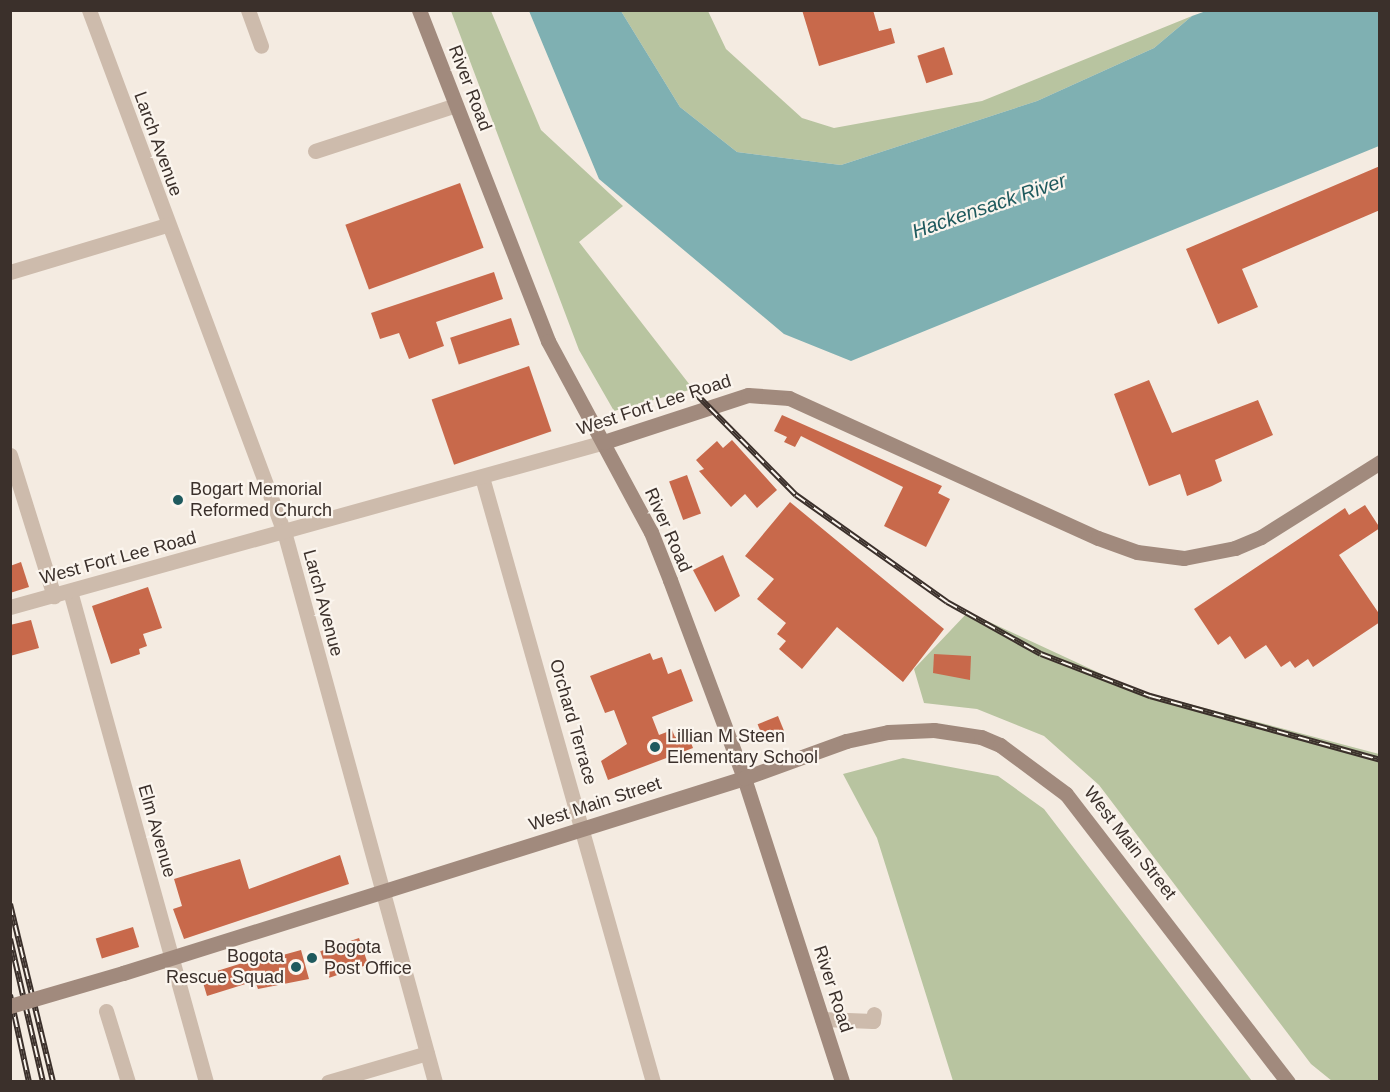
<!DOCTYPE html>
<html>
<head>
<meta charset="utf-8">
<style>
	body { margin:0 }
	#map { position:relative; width:1390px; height:1092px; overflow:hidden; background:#f4ebe1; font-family:Arial,sans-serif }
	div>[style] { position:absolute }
	.green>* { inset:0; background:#b8c4a0 }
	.water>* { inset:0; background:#7fb0b2 }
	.building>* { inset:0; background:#c8694b; transform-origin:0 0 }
	.minor>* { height:15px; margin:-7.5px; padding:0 7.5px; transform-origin:7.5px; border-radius:7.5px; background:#cdbbac }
	.secondary>* { height:15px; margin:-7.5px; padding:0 7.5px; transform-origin:7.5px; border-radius:7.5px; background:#a18a7d }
	.rail>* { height:6px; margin-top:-3px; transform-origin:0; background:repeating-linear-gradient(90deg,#fbf5ee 0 11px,#3b302b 0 22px); box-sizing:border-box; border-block:2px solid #3b302b }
	.secondary-bridge>* { height:15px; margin:-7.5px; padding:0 7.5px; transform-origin:7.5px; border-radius:7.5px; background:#a18a7d }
	.dots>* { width:16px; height:16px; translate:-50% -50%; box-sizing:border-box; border:3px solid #fbf5ee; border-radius:50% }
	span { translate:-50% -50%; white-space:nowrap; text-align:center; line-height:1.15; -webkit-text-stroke:4.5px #fbf5ee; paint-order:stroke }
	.street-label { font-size:18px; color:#3b302b }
	.poi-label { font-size:18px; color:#3b302b }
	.left { translate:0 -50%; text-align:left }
	.right { translate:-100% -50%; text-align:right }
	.water-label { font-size:20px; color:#1f5a5e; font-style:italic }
	.frame { position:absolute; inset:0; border:12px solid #3b302b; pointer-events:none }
</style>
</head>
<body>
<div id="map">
	<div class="green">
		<div style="clip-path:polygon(451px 11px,491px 11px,541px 130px,623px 206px,579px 242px,693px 389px,614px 411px,579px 350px)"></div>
		<div style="clip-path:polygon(621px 11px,708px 11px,726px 49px,802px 118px,834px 128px,982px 101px,1192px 16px,1154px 48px,1037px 101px,841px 165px,737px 152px,680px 107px)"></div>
		<div style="clip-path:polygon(968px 612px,1136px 690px,1379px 754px,1379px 1081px,1332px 1081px,1311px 1064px,1099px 785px,1044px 736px,977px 709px,924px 703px,914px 669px)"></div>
		<div style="clip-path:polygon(903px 758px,998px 776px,1044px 809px,1252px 1081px,953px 1081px,877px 838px,843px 774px)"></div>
	</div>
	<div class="water">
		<div style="clip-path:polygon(529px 11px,621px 11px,680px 107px,737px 152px,841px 165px,1037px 101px,1154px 48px,1192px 16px,1206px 11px,1379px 11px,1379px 146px,851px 361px,784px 334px,599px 179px)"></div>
	</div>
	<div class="building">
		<div style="clip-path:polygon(802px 10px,873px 10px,879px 31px,891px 28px,895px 43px,819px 66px)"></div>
		<div style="left:944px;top:47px;width:29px;height:28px;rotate:72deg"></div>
		<div style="clip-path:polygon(1380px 166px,1380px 210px,1242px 269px,1258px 307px,1218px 324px,1186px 249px)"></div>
		<div style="left:460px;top:183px;width:69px;height:122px;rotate:70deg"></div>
		<div style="clip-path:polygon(494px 272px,503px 299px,436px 322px,444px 346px,409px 359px,399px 333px,380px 339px,371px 313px)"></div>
		<div style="left:511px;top:318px;width:28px;height:64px;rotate:72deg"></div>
		<div style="left:529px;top:366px;width:69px;height:103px;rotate:71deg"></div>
		<div style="clip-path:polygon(1149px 380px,1172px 433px,1258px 400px,1273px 435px,1215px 460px,1222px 481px,1212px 486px,1187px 496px,1180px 474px,1149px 486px,1114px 394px)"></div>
		<div style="clip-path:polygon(782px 415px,942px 486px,938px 493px,950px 499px,926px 547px,884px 526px,903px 487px,801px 436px,795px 447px,784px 442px,787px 437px,774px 431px)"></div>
		<div style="clip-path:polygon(732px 440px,777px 490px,757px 508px,745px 494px,731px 507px,699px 471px,704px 469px,696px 460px,717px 441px,723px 448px)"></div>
		<div style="left:687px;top:475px;width:41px;height:19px;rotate:70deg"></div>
		<div style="clip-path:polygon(790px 502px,944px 629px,903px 682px,837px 627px,802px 669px,779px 649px,786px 641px,777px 634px,786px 623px,757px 599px,774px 579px,745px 556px)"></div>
		<div style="clip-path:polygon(1365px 505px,1380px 528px,1339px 555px,1380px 615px,1380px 622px,1313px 667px,1308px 659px,1295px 668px,1290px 661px,1281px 667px,1266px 645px,1245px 659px,1230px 636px,1218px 645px,1194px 609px,1345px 508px,1349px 515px)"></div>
		<div style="clip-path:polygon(723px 555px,740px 596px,715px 612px,693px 570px)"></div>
		<div style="clip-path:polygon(21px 562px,29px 587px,10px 593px,10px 566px)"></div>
		<div style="clip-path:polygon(148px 587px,162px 628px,143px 634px,147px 646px,139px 649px,140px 654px,111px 664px,92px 606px)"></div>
		<div style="clip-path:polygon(31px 620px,39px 648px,10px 656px,10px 625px)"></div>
		<div style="clip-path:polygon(650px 653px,653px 660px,662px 657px,668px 674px,681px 669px,693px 701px,652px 717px,659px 735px,672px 730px,675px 737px,687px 732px,693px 748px,608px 780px,601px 761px,627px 744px,614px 710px,605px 713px,590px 676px)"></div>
		<div style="clip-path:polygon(934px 654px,971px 656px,970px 680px,933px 673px)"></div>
		<div style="left:778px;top:716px;width:16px;height:22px;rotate:68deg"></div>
		<div style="clip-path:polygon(340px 855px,349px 884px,184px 939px,173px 909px,182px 906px,174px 879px,240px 859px,249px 889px)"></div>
		<div style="left:133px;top:927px;width:21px;height:39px;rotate:73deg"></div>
		<div style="left:359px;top:938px;width:28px;height:41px;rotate:71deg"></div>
		<div style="clip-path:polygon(301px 950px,309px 979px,258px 989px,255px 981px,207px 996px,201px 976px,271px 954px,272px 958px)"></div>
	</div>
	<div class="minor">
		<div style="left:89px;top:10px;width:560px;rotate:69.53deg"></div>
		<div style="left:285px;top:535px;width:567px;rotate:74.67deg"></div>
		<div style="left:248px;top:10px;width:38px;rotate:70deg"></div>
		<div style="left:315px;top:151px;width:148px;rotate:-18.1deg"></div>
		<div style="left:10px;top:272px;width:164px;rotate:-16.7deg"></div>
		<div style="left:10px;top:455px;width:148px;rotate:72.7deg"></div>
		<div style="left:482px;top:477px;width:629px;rotate:74.22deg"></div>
		<div style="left:70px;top:591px;width:509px;rotate:74.52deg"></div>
		<div style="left:10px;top:607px;width:616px;rotate:-15.52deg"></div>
		<div style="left:106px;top:1011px;width:74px;rotate:72.8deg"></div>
		<div style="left:822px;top:1019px;width:51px;rotate:2.2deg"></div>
		<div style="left:873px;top:1021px;width:7px;rotate:-82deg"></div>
		<div style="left:328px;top:1082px;width:103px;rotate:-16.3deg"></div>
	</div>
	<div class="secondary">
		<div style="left:419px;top:10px;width:355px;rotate:68.7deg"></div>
		<div style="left:548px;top:341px;width:217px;rotate:61.7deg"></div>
		<div style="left:651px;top:532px;width:52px;rotate:68.4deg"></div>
		<div style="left:670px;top:580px;width:211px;rotate:69.5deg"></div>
		<div style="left:744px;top:778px;width:319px;rotate:72.1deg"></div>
		<div style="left:604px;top:442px;width:151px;rotate:-18.1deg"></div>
		<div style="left:748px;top:395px;width:41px;rotate:4.2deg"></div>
		<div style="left:789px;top:398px;width:339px;rotate:24.4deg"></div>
		<div style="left:1098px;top:538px;width:41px;rotate:19.7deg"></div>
		<div style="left:1137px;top:552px;width:47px;rotate:7.3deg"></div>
		<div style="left:1184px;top:558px;width:52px;rotate:-11.1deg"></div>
		<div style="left:1235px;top:548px;width:28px;rotate:-23deg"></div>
		<div style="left:1261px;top:537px;width:141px;rotate:-32.2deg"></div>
		<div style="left:123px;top:973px;width:651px;rotate:-17.43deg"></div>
		<div style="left:744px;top:778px;width:109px;rotate:-19.9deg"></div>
		<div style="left:846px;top:741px;width:43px;rotate:-12.1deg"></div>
		<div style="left:888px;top:732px;width:46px;rotate:-2.5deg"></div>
		<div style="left:934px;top:730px;width:48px;rotate:8.5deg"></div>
		<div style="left:981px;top:737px;width:21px;rotate:23deg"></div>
		<div style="left:1000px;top:745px;width:82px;rotate:36.6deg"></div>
		<div style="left:1066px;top:794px;width:364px;rotate:52.4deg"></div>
	</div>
	<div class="rail">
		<div style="left:694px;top:392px;width:145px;rotate:45.3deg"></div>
		<div style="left:796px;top:495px;width:185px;rotate:35.3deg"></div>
		<div style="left:947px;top:602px;width:107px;rotate:29deg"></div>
		<div style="left:1041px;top:654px;width:117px;rotate:21.1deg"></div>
		<div style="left:1150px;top:696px;width:239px;rotate:15.5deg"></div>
		<div style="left:10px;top:904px;width:183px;rotate:76.4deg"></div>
		<div style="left:10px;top:939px;width:147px;rotate:77deg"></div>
		<div style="left:10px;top:995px;width:89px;rotate:77.7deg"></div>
	</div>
	<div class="secondary-bridge">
		<div style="left:10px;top:1006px;width:118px;rotate:-16.3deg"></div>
	</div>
	<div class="dots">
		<div style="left:178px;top:500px;background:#1f5a5e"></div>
		<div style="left:655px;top:747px;background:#1f5a5e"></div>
		<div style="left:312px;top:958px;background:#1f5a5e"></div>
		<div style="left:296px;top:967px;background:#1f5a5e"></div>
	</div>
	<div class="street-label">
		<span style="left:470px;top:88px;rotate:69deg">River Road</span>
		<span style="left:158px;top:144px;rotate:70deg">Larch Avenue</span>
		<span style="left:654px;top:405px;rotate:-18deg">West Fort Lee Road</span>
		<span style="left:668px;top:530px;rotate:66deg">River Road</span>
		<span style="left:118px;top:558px;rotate:-15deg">West Fort Lee Road</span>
		<span style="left:323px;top:603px;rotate:75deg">Larch Avenue</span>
		<span style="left:573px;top:722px;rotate:74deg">Orchard Terrace</span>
		<span style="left:595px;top:804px;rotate:-18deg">West Main Street</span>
		<span style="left:157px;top:831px;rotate:74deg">Elm Avenue</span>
		<span style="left:1130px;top:843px;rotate:52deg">West Main Street</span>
		<span style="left:833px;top:989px;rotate:72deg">River Road</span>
	</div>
	<div class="poi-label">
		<span class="left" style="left:190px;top:500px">Bogart Memorial<br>Reformed Church</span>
		<span class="left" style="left:667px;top:747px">Lillian M Steen<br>Elementary School</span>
		<span class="left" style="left:324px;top:958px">Bogota<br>Post Office</span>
		<span class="right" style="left:284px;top:967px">Bogota<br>Rescue Squad</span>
	</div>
	<div class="water-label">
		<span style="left:989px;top:206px;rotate:-19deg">Hackensack River</span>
	</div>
	<div class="frame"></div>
</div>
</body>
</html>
